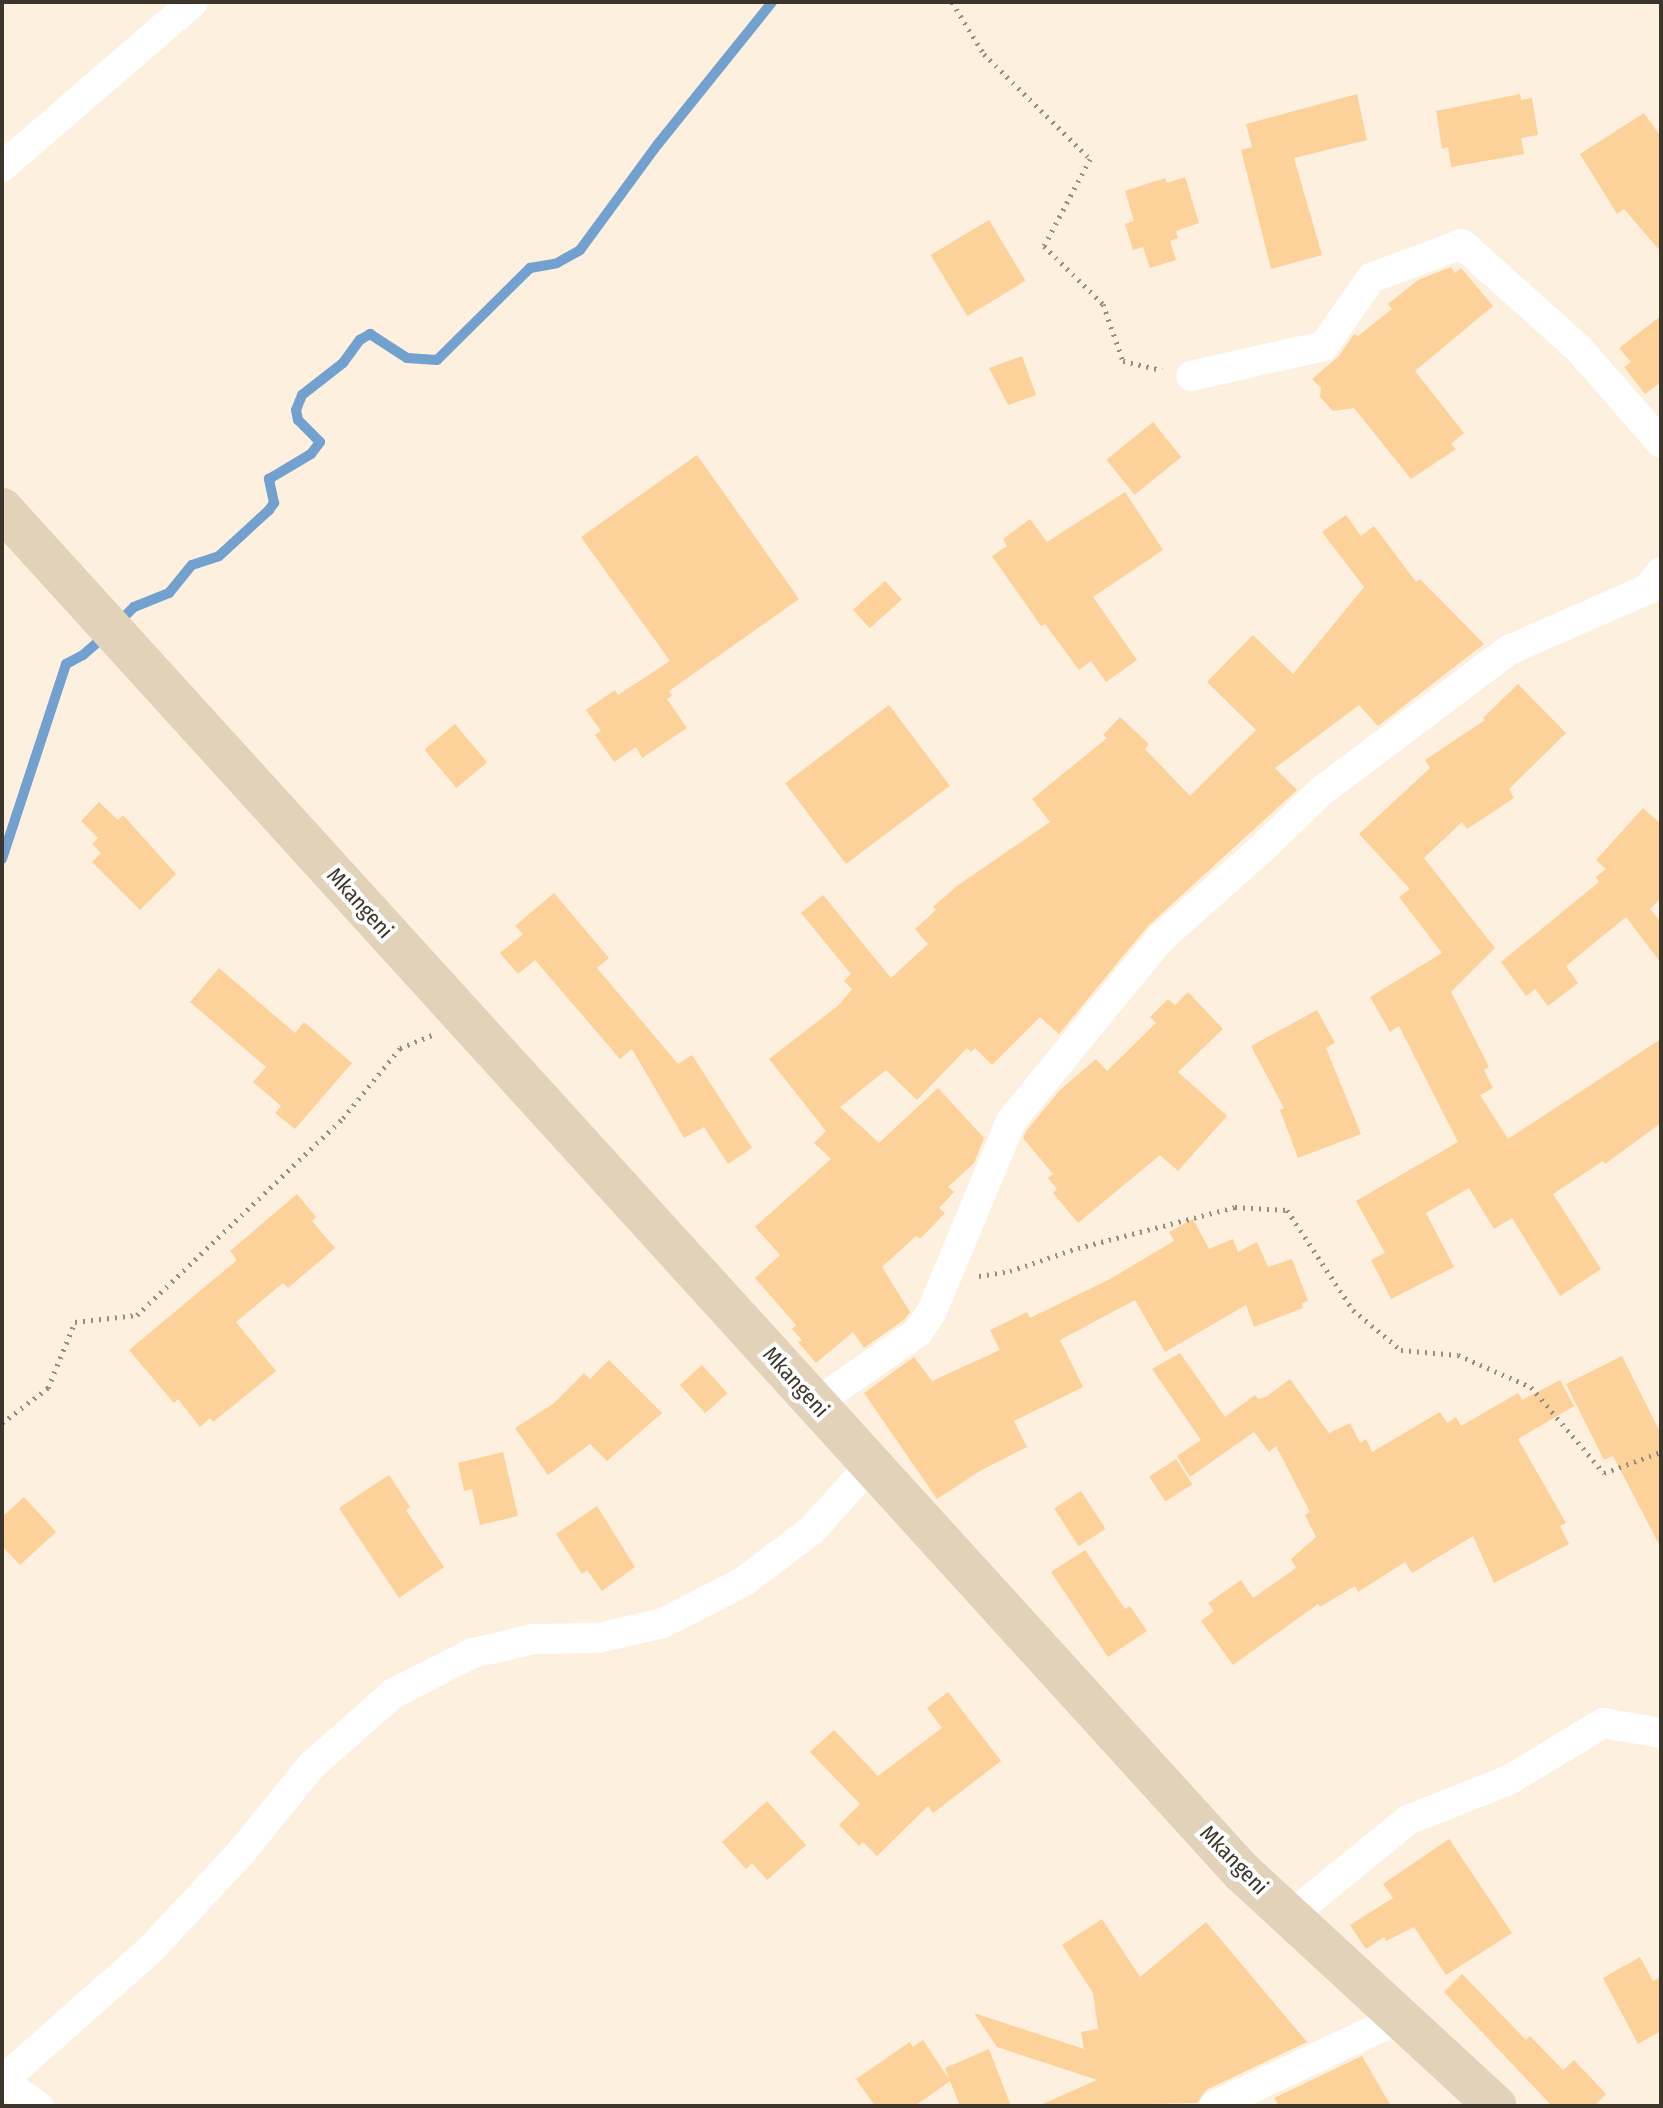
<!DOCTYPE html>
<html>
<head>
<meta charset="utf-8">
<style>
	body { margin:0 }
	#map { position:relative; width:1663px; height:2108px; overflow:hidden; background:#fef0de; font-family:"Fira Sans Condensed",sans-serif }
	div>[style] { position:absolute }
	.stream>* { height:10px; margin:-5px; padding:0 5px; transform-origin:5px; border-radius:5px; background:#72a0cf }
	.building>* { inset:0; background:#fdd19a; transform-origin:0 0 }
	.path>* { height:5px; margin-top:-2.5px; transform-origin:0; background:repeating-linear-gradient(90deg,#978d80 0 2px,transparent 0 8px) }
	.street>* { height:30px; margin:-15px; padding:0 15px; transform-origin:15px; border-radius:15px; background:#fff }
	.secondary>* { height:42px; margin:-21px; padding:0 21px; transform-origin:21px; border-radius:21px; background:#e3d2ba }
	span { translate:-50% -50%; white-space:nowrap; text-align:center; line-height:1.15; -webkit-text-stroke:8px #fff; paint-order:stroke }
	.street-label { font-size:22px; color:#3c352c }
	.frame { position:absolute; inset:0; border:4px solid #3c352c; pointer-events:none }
</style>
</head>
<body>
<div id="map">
	<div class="stream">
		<div style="left:117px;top:624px;width:24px;rotate:-45deg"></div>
		<div style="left:134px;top:607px;width:38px;rotate:-22deg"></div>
		<div style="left:169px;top:593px;width:36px;rotate:-51deg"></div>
		<div style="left:192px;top:565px;width:28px;rotate:-18deg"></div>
		<div style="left:219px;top:556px;width:68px;rotate:-42.6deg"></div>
		<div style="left:269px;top:510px;width:9px;rotate:-54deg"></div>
		<div style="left:274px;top:503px;width:25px;rotate:-102deg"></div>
		<div style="left:269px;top:479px;width:49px;rotate:-30.8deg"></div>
		<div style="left:311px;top:454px;width:15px;rotate:-53deg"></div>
		<div style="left:320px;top:442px;width:31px;rotate:-135deg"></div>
		<div style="left:298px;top:420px;width:10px;rotate:-101deg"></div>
		<div style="left:296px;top:410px;width:16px;rotate:-68deg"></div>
		<div style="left:302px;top:395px;width:52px;rotate:-38deg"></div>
		<div style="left:343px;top:363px;width:29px;rotate:-54deg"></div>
		<div style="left:360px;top:340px;width:12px;rotate:-31deg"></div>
		<div style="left:370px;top:334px;width:44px;rotate:33deg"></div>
		<div style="left:407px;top:358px;width:30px;rotate:4deg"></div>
		<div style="left:437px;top:360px;width:131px;rotate:-44.7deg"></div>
		<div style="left:530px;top:268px;width:27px;rotate:-10deg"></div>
		<div style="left:557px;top:263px;width:26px;rotate:-29deg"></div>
		<div style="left:580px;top:250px;width:132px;rotate:-53.7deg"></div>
		<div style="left:658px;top:144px;width:182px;rotate:-51.2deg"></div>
		<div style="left:2px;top:859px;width:205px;rotate:-71.8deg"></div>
		<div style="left:66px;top:664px;width:19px;rotate:-28deg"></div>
		<div style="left:83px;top:655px;width:30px;rotate:-41deg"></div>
	</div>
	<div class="building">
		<div style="clip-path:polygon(1357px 94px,1367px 140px,1294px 158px,1322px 255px,1271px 269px,1241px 150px,1252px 147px,1246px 124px)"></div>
		<div style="clip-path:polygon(1520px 94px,1521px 100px,1532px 98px,1538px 135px,1521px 138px,1524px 154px,1451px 167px,1448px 147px,1442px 149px,1436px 111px)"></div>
		<div style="clip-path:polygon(1644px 113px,1661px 137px,1661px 252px,1624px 209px,1617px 214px,1580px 154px)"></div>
		<div style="clip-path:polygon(1185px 177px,1199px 223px,1176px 231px,1178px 238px,1170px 241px,1176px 260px,1150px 268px,1143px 247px,1133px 250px,1125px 224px,1134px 221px,1125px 191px,1165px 178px,1167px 183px)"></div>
		<div style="left:989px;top:220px;width:71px;height:68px;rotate:59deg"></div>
		<div style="clip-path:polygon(1451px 267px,1455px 273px,1461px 268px,1493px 306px,1415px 371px,1464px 433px,1451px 444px,1456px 449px,1411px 479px,1354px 408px,1333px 411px,1320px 397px,1321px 388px,1312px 379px,1339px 356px,1354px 334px,1358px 336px,1392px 309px,1388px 304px,1418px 280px)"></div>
		<div style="clip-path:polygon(1661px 316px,1661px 382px,1645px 394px,1624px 367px,1631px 362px,1619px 348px)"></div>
		<div style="clip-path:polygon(1022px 356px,1036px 395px,1008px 405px,989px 368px)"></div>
		<div style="left:1153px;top:422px;width:45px;height:60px;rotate:51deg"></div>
		<div style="clip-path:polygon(697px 455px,799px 599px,669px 691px,672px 696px,667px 699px,687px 728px,642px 758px,636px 747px,614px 762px,595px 735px,601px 731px,586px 710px,615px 690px,618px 695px,670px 661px,581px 537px)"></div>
		<div style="clip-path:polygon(1125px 492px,1163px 550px,1093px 597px,1137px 660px,1106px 682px,1091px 661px,1079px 670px,1045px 624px,1041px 626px,992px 556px,1007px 546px,1003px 539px,1030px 519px,1047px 542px)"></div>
		<div style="clip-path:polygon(1346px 515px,1361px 536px,1374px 526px,1416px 582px,1420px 579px,1484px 644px,1378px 726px,1359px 705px,1275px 768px,1297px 790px,1148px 926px,1059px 1034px,1040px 1017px,992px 1065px,975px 1048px,971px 1052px,967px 1048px,917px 1100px,886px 1070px,840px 1107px,879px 1143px,938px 1088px,984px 1138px,974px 1163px,948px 1187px,954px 1192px,939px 1208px,945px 1213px,920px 1239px,916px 1236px,882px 1267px,910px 1312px,905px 1319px,864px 1348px,853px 1332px,816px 1363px,798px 1342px,802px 1340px,792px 1329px,796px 1325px,755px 1278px,780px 1255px,755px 1227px,831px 1159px,814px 1143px,826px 1131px,769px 1059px,839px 1005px,852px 989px,844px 981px,851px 974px,801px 913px,823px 895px,891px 978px,928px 944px,915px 929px,936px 910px,933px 907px,957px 886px,1050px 822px,1032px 799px,1107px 738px,1103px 735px,1120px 717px,1149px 744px,1145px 749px,1190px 796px,1256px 730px,1207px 682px,1253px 635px,1293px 674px,1364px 587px,1322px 532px)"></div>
		<div style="left:885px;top:581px;width:25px;height:43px;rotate:48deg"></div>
		<div style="clip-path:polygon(1518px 684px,1566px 733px,1509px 789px,1514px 798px,1467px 829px,1462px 822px,1424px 858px,1495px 948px,1451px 992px,1489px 1067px,1484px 1070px,1493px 1088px,1480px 1095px,1508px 1139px,1661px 1039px,1661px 1123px,1605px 1164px,1603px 1161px,1553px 1194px,1601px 1269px,1560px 1296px,1512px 1218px,1494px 1229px,1469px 1188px,1426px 1213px,1454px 1267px,1391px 1299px,1371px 1260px,1385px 1253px,1356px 1201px,1458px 1142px,1399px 1026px,1390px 1032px,1370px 997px,1442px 953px,1399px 897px,1410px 889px,1359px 834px,1430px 768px,1425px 760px,1485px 720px,1483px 718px)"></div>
		<div style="left:889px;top:705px;width:101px;height:130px;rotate:53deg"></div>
		<div style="left:455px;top:724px;width:50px;height:40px;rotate:50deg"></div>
		<div style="clip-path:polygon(99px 802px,118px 820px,123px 815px,176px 874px,140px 910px,92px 862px,101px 853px,92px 844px,98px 838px,81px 821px)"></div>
		<div style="clip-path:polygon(1643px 808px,1661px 824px,1661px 898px,1650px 909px,1661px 922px,1661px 963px,1626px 917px,1566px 966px,1578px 983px,1548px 1006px,1535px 989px,1526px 996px,1501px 962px,1599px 882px,1596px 877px,1606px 869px,1596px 860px)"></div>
		<div style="clip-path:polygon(554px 893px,609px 958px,597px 968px,678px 1064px,692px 1055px,752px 1148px,728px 1164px,704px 1127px,684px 1138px,632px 1049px,620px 1059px,535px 960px,518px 974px,500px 953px,523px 934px,515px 926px)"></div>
		<div style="clip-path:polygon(219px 968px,295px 1033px,304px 1022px,352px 1063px,295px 1129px,275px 1113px,281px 1106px,253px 1082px,266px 1067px,190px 1002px)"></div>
		<div style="clip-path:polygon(1188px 992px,1223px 1029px,1178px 1072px,1227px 1116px,1178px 1171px,1160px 1155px,1078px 1223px,1053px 1193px,1057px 1189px,1048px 1178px,1053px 1174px,1023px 1138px,1027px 1130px,1060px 1090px,1096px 1059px,1107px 1071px,1156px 1023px,1150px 1017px,1168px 999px,1175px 1005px)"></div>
		<div style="clip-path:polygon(1317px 1010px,1335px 1043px,1326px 1048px,1361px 1134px,1298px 1158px,1280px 1110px,1284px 1108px,1251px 1046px)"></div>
		<div style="clip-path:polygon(297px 1194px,316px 1217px,312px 1221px,335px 1248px,288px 1288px,283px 1283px,236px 1322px,276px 1371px,213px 1422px,210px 1418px,200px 1427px,178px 1399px,174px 1403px,129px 1350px,237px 1260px,230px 1251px)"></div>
		<div style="clip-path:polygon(1193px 1219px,1209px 1249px,1233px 1239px,1238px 1252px,1257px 1242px,1268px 1267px,1292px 1259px,1308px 1301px,1302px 1303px,1303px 1308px,1254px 1327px,1246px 1305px,1165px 1352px,1135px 1300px,1060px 1340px,1083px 1387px,1014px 1421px,1027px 1447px,980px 1471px,937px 1499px,864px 1393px,914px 1357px,932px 1381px,1000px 1350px,990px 1330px,1027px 1312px,1030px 1318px,1110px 1279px,1174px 1241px,1169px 1232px)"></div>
		<div style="clip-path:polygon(1180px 1353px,1225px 1417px,1255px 1395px,1258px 1399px,1266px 1397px,1290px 1379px,1329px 1433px,1350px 1423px,1360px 1443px,1366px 1439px,1372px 1452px,1440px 1412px,1447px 1423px,1456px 1417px,1461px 1426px,1518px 1393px,1522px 1400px,1560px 1380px,1574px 1406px,1518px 1439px,1566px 1523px,1560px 1526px,1569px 1544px,1494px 1583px,1473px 1536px,1412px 1573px,1405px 1562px,1358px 1592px,1355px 1586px,1320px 1607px,1318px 1604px,1233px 1665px,1201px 1621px,1214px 1611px,1208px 1603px,1241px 1580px,1253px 1598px,1296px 1568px,1291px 1559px,1316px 1537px,1305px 1515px,1310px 1512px,1276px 1446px,1269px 1452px,1254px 1432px,1190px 1477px,1177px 1456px,1201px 1440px,1152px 1369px)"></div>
		<div style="clip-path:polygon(1622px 1356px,1661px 1434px,1661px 1548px,1613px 1456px,1604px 1460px,1566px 1384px)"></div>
		<div style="clip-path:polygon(609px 1360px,662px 1413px,607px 1461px,590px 1444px,548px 1475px,515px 1428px,553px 1404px,584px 1373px,590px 1379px)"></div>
		<div style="left:702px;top:1365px;width:38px;height:30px;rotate:48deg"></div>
		<div style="clip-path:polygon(503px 1452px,518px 1516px,480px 1525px,472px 1489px,464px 1491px,458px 1463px)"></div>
		<div style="left:1176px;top:1459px;width:30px;height:32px;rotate:57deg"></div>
		<div style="clip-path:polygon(389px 1475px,410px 1507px,406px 1510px,444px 1567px,399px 1598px,339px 1508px)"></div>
		<div style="left:1081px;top:1491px;width:45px;height:32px;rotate:57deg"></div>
		<div style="clip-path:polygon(24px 1497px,56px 1532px,20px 1565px,2px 1546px,2px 1517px)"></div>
		<div style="clip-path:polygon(597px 1506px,635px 1567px,602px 1591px,587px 1570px,582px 1574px,556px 1534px)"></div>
		<div style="clip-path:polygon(1085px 1550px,1125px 1609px,1130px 1606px,1147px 1631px,1108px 1657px,1051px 1572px)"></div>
		<div style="clip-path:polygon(948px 1692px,1001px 1761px,933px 1813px,928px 1806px,877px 1856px,863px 1842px,859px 1846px,839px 1825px,860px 1804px,810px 1752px,834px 1730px,878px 1776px,942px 1728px,927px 1708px)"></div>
		<div style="clip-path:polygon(767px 1801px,806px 1845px,767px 1880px,752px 1863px,746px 1869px,722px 1842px)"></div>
		<div style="clip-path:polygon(1449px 1839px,1512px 1933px,1446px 1975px,1414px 1927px,1386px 1941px,1384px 1937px,1366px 1949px,1350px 1925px,1393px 1898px,1383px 1884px)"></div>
		<div style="clip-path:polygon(1102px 1919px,1140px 1977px,1206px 1922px,1307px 2042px,1206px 2090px,1197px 2103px,1038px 2106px,1097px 2080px,997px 2047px,974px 2013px,1084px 2049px,1081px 2032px,1098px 2029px,1093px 1993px,1062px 1945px)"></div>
		<div style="clip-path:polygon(1640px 1957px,1653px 1981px,1661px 1977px,1661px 2031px,1638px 2044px,1603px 1978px)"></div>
		<div style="clip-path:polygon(1462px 1974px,1526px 2040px,1530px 2036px,1563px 2070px,1574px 2060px,1606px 2094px,1594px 2106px,1552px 2106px,1444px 1992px)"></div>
		<div style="clip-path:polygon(923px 2040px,949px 2079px,945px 2068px,989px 2049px,1011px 2106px,960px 2106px,950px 2081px,915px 2106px,875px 2106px,856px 2079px,910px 2042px,913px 2047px)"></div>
		<div style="clip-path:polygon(1362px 2056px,1391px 2106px,1279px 2106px,1274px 2098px)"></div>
	</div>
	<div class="path">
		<div style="left:952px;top:2px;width:61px;rotate:58.4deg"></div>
		<div style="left:984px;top:54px;width:149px;rotate:44.7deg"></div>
		<div style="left:1090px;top:159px;width:98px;rotate:117.9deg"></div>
		<div style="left:1044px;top:246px;width:83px;rotate:44.5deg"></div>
		<div style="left:1103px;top:304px;width:60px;rotate:70.7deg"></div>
		<div style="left:1123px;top:361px;width:40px;rotate:13deg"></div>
		<div style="left:979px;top:1276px;width:31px;rotate:-9deg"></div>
		<div style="left:1010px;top:1271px;width:72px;rotate:-18.7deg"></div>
		<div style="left:1078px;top:1248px;width:162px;rotate:-14.6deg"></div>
		<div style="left:1235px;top:1207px;width:52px;rotate:3.3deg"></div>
		<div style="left:1287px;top:1210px;width:120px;rotate:56.6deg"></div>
		<div style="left:1353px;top:1310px;width:62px;rotate:39.8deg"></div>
		<div style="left:1401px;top:1350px;width:57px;rotate:5deg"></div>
		<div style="left:1458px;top:1355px;width:80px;rotate:23.7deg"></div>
		<div style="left:1531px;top:1387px;width:113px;rotate:49.7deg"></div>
		<div style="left:1604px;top:1473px;width:61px;rotate:-20.2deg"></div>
		<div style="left:2px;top:1423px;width:58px;rotate:-37.3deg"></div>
		<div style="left:48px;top:1388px;width:71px;rotate:-67.8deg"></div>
		<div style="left:75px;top:1322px;width:62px;rotate:-6.4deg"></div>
		<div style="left:137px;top:1315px;width:285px;rotate:-43.7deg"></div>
		<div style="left:343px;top:1118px;width:90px;rotate:-50.8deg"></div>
		<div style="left:400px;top:1048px;width:37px;rotate:-22deg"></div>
	</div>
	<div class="street">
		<div style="left:2px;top:167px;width:252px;rotate:-40.8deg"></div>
		<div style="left:1191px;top:376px;width:136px;rotate:-12.7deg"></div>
		<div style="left:1324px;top:346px;width:83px;rotate:-55.3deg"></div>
		<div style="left:1371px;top:278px;width:97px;rotate:-20.5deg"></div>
		<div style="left:1462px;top:244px;width:159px;rotate:41.9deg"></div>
		<div style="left:1580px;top:350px;width:123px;rotate:48.9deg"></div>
		<div style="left:816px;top:1403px;width:124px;rotate:-34.8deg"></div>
		<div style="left:918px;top:1332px;width:25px;rotate:-56deg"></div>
		<div style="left:932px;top:1311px;width:206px;rotate:-67.4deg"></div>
		<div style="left:1011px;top:1121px;width:235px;rotate:-50.7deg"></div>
		<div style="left:1160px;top:939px;width:143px;rotate:-41.6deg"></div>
		<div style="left:1267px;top:844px;width:73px;rotate:-44.4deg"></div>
		<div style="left:1319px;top:793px;width:238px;rotate:-37deg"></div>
		<div style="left:1509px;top:650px;width:152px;rotate:-23.7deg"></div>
		<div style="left:1648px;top:589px;width:21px;rotate:-53deg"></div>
		<div style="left:1290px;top:1916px;width:152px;rotate:-39.1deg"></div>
		<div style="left:1408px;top:1820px;width:109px;rotate:-21.6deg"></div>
		<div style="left:1509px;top:1780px;width:110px;rotate:-31.2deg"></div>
		<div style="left:1603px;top:1723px;width:59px;rotate:9.8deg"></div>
		<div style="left:2px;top:2081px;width:198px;rotate:-41.5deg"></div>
		<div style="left:150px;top:1950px;width:130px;rotate:-46.9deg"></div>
		<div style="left:239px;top:1855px;width:116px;rotate:-51deg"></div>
		<div style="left:312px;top:1765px;width:109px;rotate:-41.3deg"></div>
		<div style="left:394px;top:1693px;width:89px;rotate:-26.9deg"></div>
		<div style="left:473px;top:1653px;width:63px;rotate:-12.9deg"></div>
		<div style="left:534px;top:1639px;width:65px;rotate:-0.9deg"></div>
		<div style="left:599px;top:1638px;width:66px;rotate:-13.2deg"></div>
		<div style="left:663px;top:1623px;width:90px;rotate:-27.1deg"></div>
		<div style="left:743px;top:1582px;width:88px;rotate:-37.1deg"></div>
		<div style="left:813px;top:1529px;width:87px;rotate:-48.3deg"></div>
		<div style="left:2px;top:2081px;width:44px;rotate:34.8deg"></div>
		<div style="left:1214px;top:2106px;width:206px;rotate:-25.3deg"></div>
	</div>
	<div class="secondary">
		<div style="left:2px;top:509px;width:1843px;rotate:47.71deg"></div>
		<div style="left:1242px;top:1872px;width:345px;rotate:42.7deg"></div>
	</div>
	<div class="street-label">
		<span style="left:360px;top:903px;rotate:48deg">Mkangeni</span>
		<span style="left:796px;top:1382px;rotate:48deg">Mkangeni</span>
		<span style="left:1234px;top:1860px;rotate:46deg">Mkangeni</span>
	</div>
	<div class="frame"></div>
</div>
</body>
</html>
